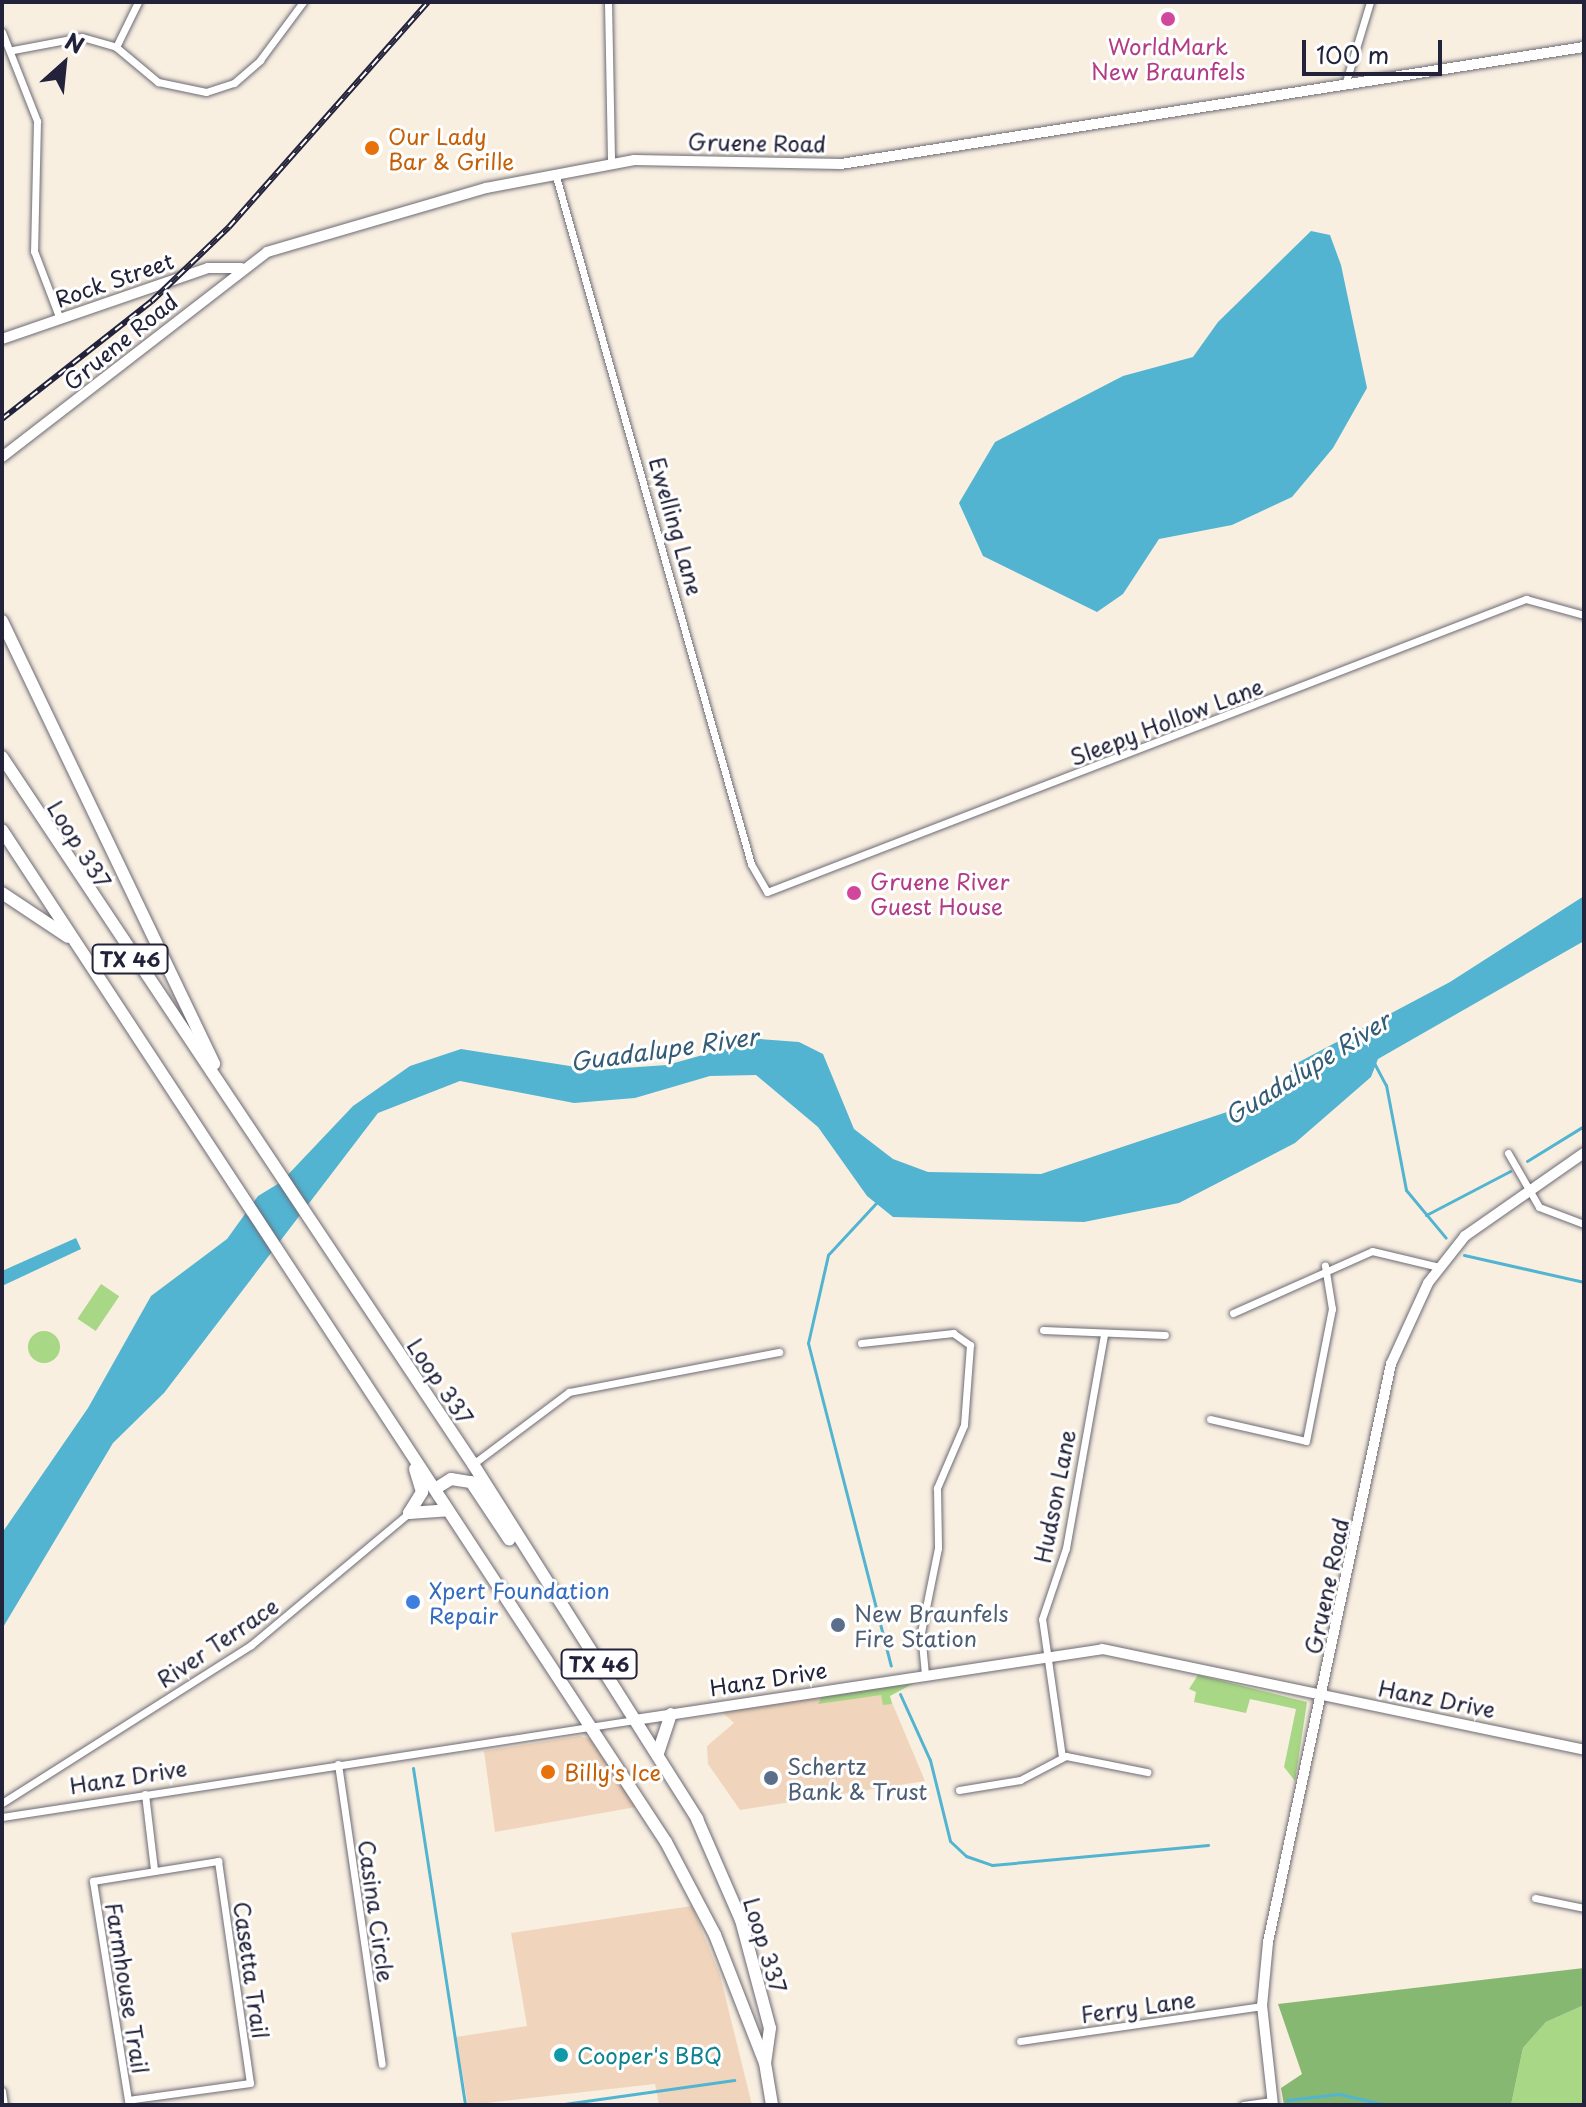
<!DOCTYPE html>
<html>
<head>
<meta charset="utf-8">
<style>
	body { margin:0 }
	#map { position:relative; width:1586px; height:2107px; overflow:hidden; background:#f8efe1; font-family:"Playpen Sans",sans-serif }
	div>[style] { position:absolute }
	.built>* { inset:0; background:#f0d5bc }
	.green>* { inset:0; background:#a8d785; transform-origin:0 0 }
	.round { border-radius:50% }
	.forest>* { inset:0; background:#86b872 }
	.water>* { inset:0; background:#52b4d1 }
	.stream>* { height:3px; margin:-1.5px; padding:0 1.5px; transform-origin:1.5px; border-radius:1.5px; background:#52b4d1 }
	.roads { filter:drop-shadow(0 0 2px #6d6a75) drop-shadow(0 0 2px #6d6a75) }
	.street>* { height:7px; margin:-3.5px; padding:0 3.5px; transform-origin:3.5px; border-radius:3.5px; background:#fff }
	.secondary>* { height:10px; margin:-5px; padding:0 5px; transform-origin:5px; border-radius:5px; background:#fff }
	.primary>* { height:12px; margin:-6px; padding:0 6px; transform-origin:6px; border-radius:6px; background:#fff }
	.rail>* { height:6px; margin-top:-3px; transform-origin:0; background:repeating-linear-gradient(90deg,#fff 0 9px,#22223b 0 18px); box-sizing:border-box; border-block:2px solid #22223b }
	.dots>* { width:22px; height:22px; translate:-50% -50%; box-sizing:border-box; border:4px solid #fff; border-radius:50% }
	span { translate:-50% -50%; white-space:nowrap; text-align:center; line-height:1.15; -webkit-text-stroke:6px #fff; paint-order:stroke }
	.shield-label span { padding:2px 6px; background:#fff; border:2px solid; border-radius:6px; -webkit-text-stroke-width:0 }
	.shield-label { font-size:20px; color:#22223b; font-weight:700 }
	.hotel-label { font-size:22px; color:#b23c85 }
	.left { translate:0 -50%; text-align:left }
	.food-label { font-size:22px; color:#c56008 }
	.street-label { font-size:22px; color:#22223b }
	.shop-label { font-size:22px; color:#366cbe }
	.service-label { font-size:22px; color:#4e5e75 }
	.culture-label { font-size:22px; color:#0d838f }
	.water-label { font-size:24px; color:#355c77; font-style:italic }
	.frame { position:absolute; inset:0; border:4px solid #22223b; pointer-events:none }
	.north { position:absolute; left:24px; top:24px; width:80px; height:80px; -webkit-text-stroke:6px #fff; paint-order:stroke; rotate:27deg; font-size:22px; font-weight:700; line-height:32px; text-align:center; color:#22223b }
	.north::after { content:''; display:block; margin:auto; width:28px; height:36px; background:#22223b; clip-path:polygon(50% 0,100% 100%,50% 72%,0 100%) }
	.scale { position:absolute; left:1302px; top:40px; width:140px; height:36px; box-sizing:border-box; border:4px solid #22223b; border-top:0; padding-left:10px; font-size:24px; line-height:28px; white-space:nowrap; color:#22223b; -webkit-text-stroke:6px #fff; paint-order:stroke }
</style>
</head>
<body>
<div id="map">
	<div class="built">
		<div style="clip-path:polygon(885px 1686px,925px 1781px,740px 1810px,708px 1764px,707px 1746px,734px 1723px,722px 1712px)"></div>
		<div style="clip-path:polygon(580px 1736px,590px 1739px,636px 1807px,495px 1832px,484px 1751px)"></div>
		<div style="clip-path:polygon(692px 1906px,720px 1975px,752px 2105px,659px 2105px,655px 2084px,468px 2105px,456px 2037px,527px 2026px,511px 1933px)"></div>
	</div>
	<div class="green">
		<div style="left:101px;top:1284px;width:22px;height:42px;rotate:34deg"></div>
		<div class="round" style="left:28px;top:1331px;width:32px;height:32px"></div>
		<div style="clip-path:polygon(1198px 1675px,1307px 1702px,1295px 1781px,1284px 1767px,1296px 1709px,1250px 1699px,1246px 1713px,1194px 1702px,1196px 1692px,1189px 1689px)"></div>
		<div style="clip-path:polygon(918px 1681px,890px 1696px,892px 1704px,883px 1705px,881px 1695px,818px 1704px,822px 1696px)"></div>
		<div style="clip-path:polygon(1584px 2005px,1584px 2105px,1511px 2105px,1523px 2048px,1546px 2022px)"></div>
	</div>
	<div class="forest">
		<div style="clip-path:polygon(1584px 1968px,1584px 2005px,1546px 2022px,1523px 2048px,1511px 2105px,1284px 2105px,1281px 2088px,1302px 2074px,1278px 2004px)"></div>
	</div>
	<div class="water">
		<div style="clip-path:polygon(1311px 231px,1330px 235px,1341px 265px,1367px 388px,1333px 448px,1292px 497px,1232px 525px,1159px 539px,1123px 594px,1097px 612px,983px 556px,959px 503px,995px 442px,1123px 376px,1193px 357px,1218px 322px)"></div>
		<div style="clip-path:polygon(1584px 896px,1584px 941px,1378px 1059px,1371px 1077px,1295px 1143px,1179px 1203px,1084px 1222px,893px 1217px,867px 1196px,818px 1127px,756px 1075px,710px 1076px,635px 1098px,574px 1103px,460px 1081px,378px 1113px,164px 1393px,113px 1443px,2px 1629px,2px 1533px,88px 1408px,151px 1296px,227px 1239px,258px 1196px,281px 1182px,353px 1106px,410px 1066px,461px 1049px,595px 1070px,667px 1065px,760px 1039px,799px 1042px,823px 1054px,854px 1129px,893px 1159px,928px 1172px,1041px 1174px,1263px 1100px,1299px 1062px,1450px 982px)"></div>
		<div style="clip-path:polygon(76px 1238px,81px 1249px,2px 1286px,2px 1271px)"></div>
	</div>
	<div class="stream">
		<div style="left:1373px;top:1061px;width:27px;rotate:62deg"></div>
		<div style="left:1386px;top:1085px;width:107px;rotate:79.2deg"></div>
		<div style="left:1406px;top:1190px;width:62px;rotate:50.2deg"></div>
		<div style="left:1527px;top:1161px;width:67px;rotate:-31.6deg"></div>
		<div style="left:877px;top:1202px;width:72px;rotate:132.8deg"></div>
		<div style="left:828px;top:1255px;width:90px;rotate:102.8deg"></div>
		<div style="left:808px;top:1343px;width:333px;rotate:75.6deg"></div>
		<div style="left:1426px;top:1215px;width:95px;rotate:-27.6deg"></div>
		<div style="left:1464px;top:1255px;width:123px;rotate:12.7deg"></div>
		<div style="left:900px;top:1694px;width:72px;rotate:65.6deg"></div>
		<div style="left:930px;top:1760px;width:83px;rotate:76.1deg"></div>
		<div style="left:950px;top:1841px;width:22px;rotate:43deg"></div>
		<div style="left:966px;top:1856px;width:28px;rotate:19deg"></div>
		<div style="left:992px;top:1865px;width:217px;rotate:-5.3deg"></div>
		<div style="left:413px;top:1768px;width:341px;rotate:81.2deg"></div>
		<div style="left:1287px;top:2100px;width:52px;rotate:-6.6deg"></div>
		<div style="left:1339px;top:2094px;width:49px;rotate:12.9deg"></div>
		<div style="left:557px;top:2105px;width:179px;rotate:-8deg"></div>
	</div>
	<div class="roads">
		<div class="street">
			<div style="left:608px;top:2px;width:161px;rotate:88.9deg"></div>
			<div style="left:2px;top:32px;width:96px;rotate:68.5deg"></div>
			<div style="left:37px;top:121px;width:130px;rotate:91.3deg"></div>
			<div style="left:34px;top:251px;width:73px;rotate:69.1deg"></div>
			<div style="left:116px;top:47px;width:50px;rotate:-63.9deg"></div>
			<div style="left:13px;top:50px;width:70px;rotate:-10.7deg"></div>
			<div style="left:82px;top:37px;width:35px;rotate:16deg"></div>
			<div style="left:116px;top:47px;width:55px;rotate:39.8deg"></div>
			<div style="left:158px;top:82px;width:49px;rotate:11.8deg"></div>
			<div style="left:206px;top:92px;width:29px;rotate:-18deg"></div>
			<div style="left:234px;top:83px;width:35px;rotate:-41deg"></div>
			<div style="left:260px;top:60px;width:72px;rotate:-53.4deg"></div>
			<div style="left:1345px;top:85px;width:87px;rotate:-73.2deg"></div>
			<div style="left:555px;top:173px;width:718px;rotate:74.16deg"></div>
			<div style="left:751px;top:864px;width:32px;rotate:60deg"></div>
			<div style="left:767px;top:892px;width:814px;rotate:-21.11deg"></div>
			<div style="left:1526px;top:599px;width:60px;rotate:15.4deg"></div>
			<div style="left:1508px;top:1153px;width:62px;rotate:60.1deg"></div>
			<div style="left:1539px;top:1207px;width:48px;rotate:20.7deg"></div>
			<div style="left:1233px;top:1313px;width:152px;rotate:-24deg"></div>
			<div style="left:1372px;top:1251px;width:69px;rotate:13.4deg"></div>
			<div style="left:1043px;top:1330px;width:122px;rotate:2.3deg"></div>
			<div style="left:861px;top:1343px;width:93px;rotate:-6.2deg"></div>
			<div style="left:953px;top:1333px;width:21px;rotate:35deg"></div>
			<div style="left:970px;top:1345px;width:80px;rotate:94.3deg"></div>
			<div style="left:964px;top:1425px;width:69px;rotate:113.2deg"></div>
			<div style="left:937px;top:1488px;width:60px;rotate:89deg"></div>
			<div style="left:938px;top:1548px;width:86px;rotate:101.4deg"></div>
			<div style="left:921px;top:1632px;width:42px;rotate:84.6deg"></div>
			<div style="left:1210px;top:1419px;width:98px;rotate:12.9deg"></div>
			<div style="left:1306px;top:1441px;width:135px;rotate:-78.9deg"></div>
			<div style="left:1332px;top:1309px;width:44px;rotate:-99.2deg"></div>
			<div style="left:473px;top:1464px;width:120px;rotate:-36.9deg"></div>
			<div style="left:569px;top:1392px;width:214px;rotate:-10.8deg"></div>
			<div style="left:1062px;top:1757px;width:139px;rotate:-98.2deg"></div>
			<div style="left:1042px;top:1619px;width:75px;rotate:-71.3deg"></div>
			<div style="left:1066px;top:1548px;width:216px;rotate:-79.9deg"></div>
			<div style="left:338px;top:1764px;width:303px;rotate:81.7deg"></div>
			<div style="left:959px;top:1790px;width:62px;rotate:-9.3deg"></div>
			<div style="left:1020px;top:1780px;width:52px;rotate:-27.6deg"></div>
			<div style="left:1066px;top:1756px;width:83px;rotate:11.2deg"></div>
			<div style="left:145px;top:1794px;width:77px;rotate:83.2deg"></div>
			<div style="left:2px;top:1803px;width:295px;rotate:-32.4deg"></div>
			<div style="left:251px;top:1645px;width:207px;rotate:-39.9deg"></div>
			<div style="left:2px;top:1817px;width:640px;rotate:-8.71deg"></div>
			<div style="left:218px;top:1861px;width:224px;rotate:81.8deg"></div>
			<div style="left:250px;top:2083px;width:123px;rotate:172.1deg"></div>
			<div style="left:128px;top:2100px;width:222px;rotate:-99.1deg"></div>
			<div style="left:93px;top:1881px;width:127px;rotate:-9.1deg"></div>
			<div style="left:1535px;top:1898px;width:50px;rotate:11.5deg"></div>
			<div style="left:1020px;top:2041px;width:245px;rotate:-8.2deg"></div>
			<div style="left:2px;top:2091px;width:14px;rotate:82deg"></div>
			<div style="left:1243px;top:2105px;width:29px;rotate:-8deg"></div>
		</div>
		<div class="secondary">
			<div style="left:2px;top:339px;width:218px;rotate:-19deg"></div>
			<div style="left:208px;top:268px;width:33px"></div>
			<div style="left:2px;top:457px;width:335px;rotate:-37.7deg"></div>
			<div style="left:267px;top:252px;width:228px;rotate:-16.3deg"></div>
			<div style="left:486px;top:188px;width:151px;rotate:-10.7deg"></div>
			<div style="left:634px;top:160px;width:207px;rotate:1.1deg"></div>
			<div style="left:841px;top:164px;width:752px;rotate:-8.95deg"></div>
			<div style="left:635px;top:1720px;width:472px;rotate:-8.6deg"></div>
			<div style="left:1102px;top:1649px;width:492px;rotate:11.8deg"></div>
			<div style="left:1273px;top:2105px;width:100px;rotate:-96.3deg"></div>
			<div style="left:1262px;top:2006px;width:64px;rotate:-84.6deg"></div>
			<div style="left:1268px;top:1942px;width:591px;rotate:-77.99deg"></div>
			<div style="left:1391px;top:1364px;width:89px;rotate:-65.4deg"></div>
			<div style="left:1428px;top:1283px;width:60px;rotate:-51.8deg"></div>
			<div style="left:1465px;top:1236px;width:145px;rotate:-34.9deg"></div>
		</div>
		<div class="primary">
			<div style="left:2px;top:621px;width:491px;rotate:64.4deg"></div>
			<div style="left:2px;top:757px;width:850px;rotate:56.33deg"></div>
			<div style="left:473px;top:1464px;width:420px;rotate:57.7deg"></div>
			<div style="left:697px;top:1819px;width:110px;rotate:66.5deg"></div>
			<div style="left:741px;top:1920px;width:112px;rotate:75deg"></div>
			<div style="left:770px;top:2028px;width:35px;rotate:98deg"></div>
			<div style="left:2px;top:830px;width:1210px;rotate:56.73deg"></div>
			<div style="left:666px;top:1842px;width:105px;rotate:62.2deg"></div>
			<div style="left:715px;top:1935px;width:137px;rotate:68.7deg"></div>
			<div style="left:765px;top:2063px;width:43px;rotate:80.5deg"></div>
			<div style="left:2px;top:893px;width:79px;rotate:33.7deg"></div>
			<div style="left:435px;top:1489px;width:19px;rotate:-32deg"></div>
			<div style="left:451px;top:1479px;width:20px;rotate:9deg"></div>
			<div style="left:471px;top:1482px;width:69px;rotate:56.3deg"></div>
			<div style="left:409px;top:1513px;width:25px;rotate:-58deg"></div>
			<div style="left:422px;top:1492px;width:24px;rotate:-107deg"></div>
			<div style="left:409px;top:1513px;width:39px;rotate:-4deg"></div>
			<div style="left:658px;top:1753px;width:41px;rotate:-71.6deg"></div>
		</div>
	</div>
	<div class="rail">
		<div style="left:2px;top:419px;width:191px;rotate:-38.2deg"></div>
		<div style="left:152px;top:301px;width:107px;rotate:-43.9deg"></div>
		<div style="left:229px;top:227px;width:300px;rotate:-48.5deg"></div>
	</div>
	<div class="dots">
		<div style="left:1168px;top:19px;background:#d1479c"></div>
		<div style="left:372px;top:148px;background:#e8710a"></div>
		<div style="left:854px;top:893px;background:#d1479c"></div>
		<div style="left:413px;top:1602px;background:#3f7fe0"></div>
		<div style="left:838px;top:1625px;background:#5c6f8a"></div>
		<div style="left:548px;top:1772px;background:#e8710a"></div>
		<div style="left:771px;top:1778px;background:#5c6f8a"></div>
		<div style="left:561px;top:2055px;background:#0f9aa8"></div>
	</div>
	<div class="shield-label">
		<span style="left:130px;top:959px">TX 46</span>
		<span style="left:599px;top:1664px">TX 46</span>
	</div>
	<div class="hotel-label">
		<span style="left:1168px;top:58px">WorldMark<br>New Braunfels</span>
		<span class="left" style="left:870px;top:893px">Gruene River<br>Guest House</span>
	</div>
	<div class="food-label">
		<span class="left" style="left:388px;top:148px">Our Lady<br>Bar &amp; Grille</span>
		<span class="left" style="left:564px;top:1772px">Billy's Ice</span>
	</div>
	<div class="street-label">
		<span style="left:757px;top:142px;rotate:1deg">Gruene Road</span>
		<span style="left:114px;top:279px;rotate:-19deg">Rock Street</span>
		<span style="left:120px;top:341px;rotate:-39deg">Gruene Road</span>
		<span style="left:677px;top:526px;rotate:74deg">Ewelling Lane</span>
		<span style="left:1166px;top:721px;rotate:-21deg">Sleepy Hollow Lane</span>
		<span style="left:80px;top:844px;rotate:58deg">Loop 337</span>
		<span style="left:441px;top:1381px;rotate:56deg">Loop 337</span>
		<span style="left:1054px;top:1496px;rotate:-79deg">Hudson Lane</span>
		<span style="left:1326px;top:1586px;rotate:-78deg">Gruene Road</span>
		<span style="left:217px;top:1642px;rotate:-34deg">River Terrace</span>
		<span style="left:768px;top:1678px;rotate:-9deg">Hanz Drive</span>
		<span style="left:1437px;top:1698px;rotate:11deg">Hanz Drive</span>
		<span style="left:128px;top:1776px;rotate:-9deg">Hanz Drive</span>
		<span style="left:377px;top:1911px;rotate:82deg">Casina Circle</span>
		<span style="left:766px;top:1945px;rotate:73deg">Loop 337</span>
		<span style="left:252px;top:1970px;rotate:82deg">Casetta Trail</span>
		<span style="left:128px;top:1988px;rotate:81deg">Farmhouse Trail</span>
		<span style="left:1138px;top:2006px;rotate:-8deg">Ferry Lane</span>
	</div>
	<div class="shop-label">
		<span class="left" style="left:429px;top:1602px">Xpert Foundation<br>Repair</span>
	</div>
	<div class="service-label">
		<span class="left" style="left:854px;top:1625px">New Braunfels<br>Fire Station</span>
		<span class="left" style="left:787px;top:1778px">Schertz<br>Bank &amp; Trust</span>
	</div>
	<div class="culture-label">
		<span class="left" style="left:577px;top:2055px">Cooper's BBQ</span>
	</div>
	<div class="water-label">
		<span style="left:664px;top:1049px;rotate:-8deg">Guadalupe River</span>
		<span style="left:1307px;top:1068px;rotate:-32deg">Guadalupe River</span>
	</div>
	<div class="frame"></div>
	<div class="north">N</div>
	<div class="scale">100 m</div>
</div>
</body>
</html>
